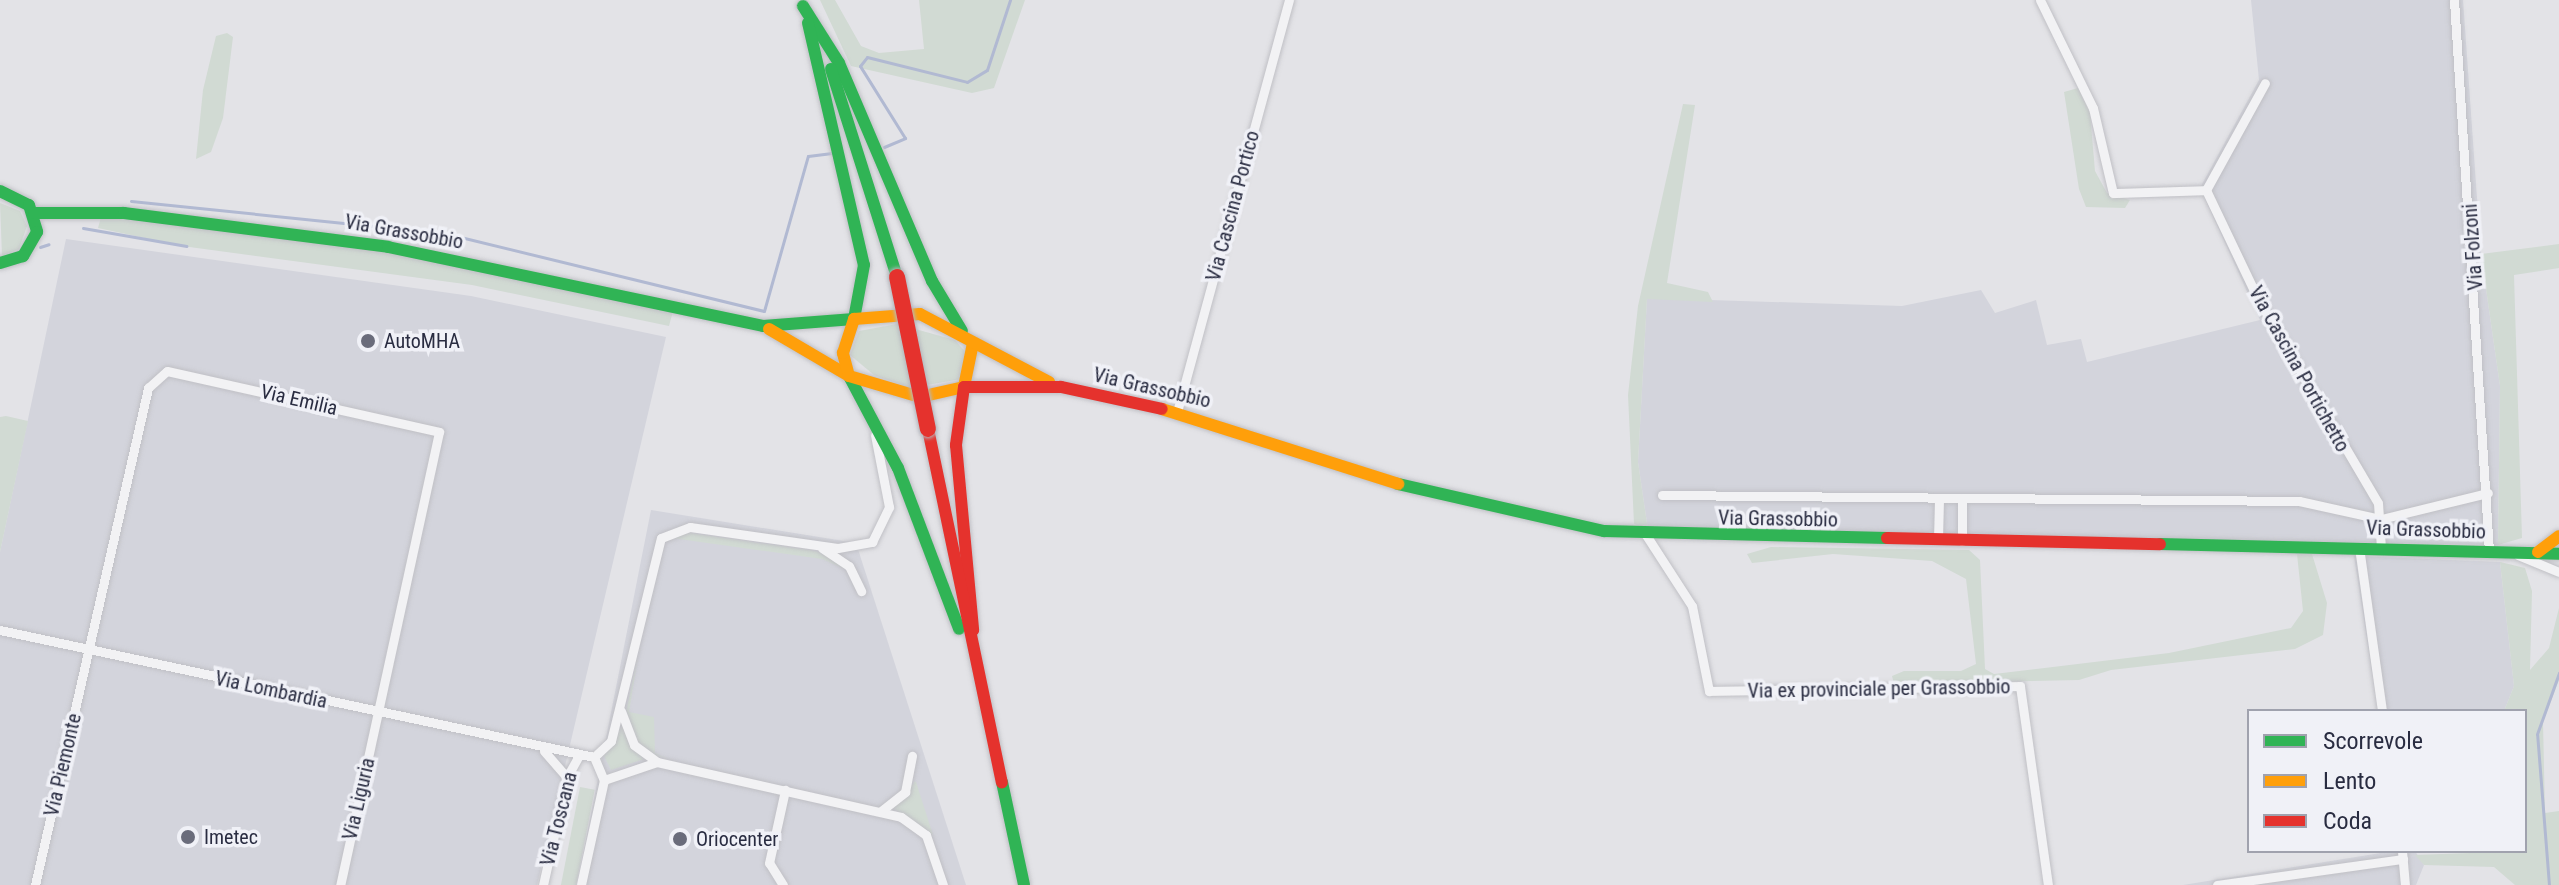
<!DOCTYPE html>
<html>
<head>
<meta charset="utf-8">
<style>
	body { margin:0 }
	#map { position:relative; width:2559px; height:885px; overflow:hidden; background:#e3e3e7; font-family:"Roboto Condensed",sans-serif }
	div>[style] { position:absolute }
	.built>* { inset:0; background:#d3d4dc }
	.green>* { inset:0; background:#d1dad3; transform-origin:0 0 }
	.stream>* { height:3px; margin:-1.5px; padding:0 1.5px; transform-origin:1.5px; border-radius:1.5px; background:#b1b9d2 }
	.roads { filter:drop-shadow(0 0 2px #c0c0c5) drop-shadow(0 0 2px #c0c0c5) }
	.street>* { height:9px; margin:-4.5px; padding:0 4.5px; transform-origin:4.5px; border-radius:4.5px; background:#f2f2f4 }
	.fast>* { height:12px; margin:-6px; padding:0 6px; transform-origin:6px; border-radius:6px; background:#30b455 }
	.slow>* { height:12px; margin:-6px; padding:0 6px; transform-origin:6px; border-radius:6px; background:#ff9f0a }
	.jam>* { height:12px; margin:-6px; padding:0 6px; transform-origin:6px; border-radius:6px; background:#e5322d }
	.bridges { filter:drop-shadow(0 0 2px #b5b6bc) drop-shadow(0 0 2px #b5b6bc) }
	.jam-bridge>* { height:16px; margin:-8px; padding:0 8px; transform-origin:8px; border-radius:8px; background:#e5322d }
	.dots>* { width:22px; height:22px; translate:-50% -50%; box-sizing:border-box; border:4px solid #f0f1f7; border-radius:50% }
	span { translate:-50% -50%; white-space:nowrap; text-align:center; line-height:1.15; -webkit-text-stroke:7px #f0f1f7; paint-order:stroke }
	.street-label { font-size:20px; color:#292c41 }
	.poi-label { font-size:20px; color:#292c41 }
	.left { translate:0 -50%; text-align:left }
	.legend { position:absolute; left:2247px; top:709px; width:280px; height:144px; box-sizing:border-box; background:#f0f1f7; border:2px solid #a0a2ae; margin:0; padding:10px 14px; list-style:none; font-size:24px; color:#292c41 }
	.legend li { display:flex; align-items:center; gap:16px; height:40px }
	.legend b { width:40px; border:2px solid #a0a2ae }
</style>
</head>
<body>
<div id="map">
	<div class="built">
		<div style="clip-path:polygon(2251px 0,2463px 0,2481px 254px,2500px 386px,2498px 545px,1648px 530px,1638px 462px,1647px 298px,1902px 306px,1981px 290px,1995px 313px,2036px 300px,2047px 345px,2081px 339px,2087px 362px,2260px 320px,2200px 188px,2259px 80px)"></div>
		<div style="clip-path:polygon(66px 239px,471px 296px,666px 337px,537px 885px,0 885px,0 552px)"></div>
		<div style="clip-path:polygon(651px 510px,856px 543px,966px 885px,577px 885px)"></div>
		<div style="clip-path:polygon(2354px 556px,2500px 562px,2514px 686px,2504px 711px,2378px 711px)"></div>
		<div style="clip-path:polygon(2393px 851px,2415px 851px,2424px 865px,2416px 885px,2183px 885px)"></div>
	</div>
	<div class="green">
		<div style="clip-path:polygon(820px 0,835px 0,861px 46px,879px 53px,924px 49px,919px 0,1025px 0,994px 88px,972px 93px,851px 66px)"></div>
		<div style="clip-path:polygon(227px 33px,233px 37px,223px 118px,211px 152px,196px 159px,203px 90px,216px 36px)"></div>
		<div style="clip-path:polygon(2078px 88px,2090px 113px,2095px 171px,2107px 193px,2130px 200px,2125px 208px,2086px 207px,2079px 189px,2064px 92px)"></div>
		<div style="clip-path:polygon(1683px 104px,1695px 105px,1667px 283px,1708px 292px,1713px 302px,1647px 299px,1638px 462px,1648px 530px,1634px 524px,1628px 395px,1638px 306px)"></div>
		<div style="clip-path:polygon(0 203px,20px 211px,27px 226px,19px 249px,2px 256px)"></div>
		<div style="clip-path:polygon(101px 217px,384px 248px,673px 311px,669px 326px,472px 285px,182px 246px,98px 228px)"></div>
		<div style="clip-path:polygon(2559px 244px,2559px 268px,2514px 275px,2522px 538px,2498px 545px,2500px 386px,2481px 254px)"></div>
		<div style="clip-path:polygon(897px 324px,955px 340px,968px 355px,961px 379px,910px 388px,874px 375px,850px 355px,859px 331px)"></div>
		<div style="clip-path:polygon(6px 416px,28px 421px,0 552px,0 417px)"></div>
		<div style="clip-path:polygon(690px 533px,815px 551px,831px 556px,847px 570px,822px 559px,672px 538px)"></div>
		<div style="clip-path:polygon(1771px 547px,1969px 550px,1980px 560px,1985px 669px,1994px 674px,2169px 653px,2291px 628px,2303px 611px,2297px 554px,2312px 554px,2327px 603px,2323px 635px,2295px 649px,2111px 670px,2079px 680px,1894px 684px,1892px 676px,1904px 671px,1961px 671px,1976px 664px,1966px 579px,1932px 561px,1833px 554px,1752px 563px,1747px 554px)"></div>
		<div style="clip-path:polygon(2500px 562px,2525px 568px,2532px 591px,2530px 670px,2549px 648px,2559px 608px,2559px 680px,2543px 722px,2545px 813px,2559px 811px,2559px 885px,2515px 885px,2494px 867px,2424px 865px,2415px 855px,2525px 851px,2525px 711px,2504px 711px,2514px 686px)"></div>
		<div style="clip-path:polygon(638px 657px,629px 712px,654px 717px,655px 753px,669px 759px,651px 753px,638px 742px,626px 711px)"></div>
		<div style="clip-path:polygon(620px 723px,644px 759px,611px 770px,604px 756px)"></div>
		<div style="clip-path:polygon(915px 781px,916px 782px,933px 835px,893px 808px)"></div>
		<div style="left:580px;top:787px;width:15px;height:100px;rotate:11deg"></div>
	</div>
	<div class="stream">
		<div style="left:884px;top:147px;width:23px;rotate:-23deg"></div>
		<div style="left:905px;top:138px;width:85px;rotate:-122deg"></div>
		<div style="left:860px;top:66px;width:11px;rotate:-52deg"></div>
		<div style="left:867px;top:57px;width:103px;rotate:14deg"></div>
		<div style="left:967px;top:82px;width:23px;rotate:-31deg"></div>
		<div style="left:987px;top:70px;width:74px;rotate:-71.8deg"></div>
		<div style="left:131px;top:201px;width:319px;rotate:5.9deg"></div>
		<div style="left:448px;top:234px;width:325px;rotate:13.7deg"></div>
		<div style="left:764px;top:311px;width:161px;rotate:-74.2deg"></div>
		<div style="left:808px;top:156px;width:26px;rotate:-7deg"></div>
		<div style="left:83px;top:228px;width:105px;rotate:9.9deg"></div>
		<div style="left:40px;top:247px;width:9px;rotate:-18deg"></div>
		<div style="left:2549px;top:885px;width:151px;rotate:-94.5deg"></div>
		<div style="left:2537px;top:734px;width:65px;rotate:-70.2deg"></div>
	</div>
	<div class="roads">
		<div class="street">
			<div style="left:2040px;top:0;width:120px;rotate:63.9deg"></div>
			<div style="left:2093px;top:108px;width:87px;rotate:76.8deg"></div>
			<div style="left:2113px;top:193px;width:93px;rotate:-1.8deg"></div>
			<div style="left:2206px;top:190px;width:123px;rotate:64.5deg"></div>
			<div style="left:2259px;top:301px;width:234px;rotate:59.5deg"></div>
			<div style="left:2378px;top:503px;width:45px;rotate:86.2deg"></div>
			<div style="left:2454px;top:0;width:552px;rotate:86.37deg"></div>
			<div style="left:2206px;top:190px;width:122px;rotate:-61.1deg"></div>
			<div style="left:1177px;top:412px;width:427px;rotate:-74.8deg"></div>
			<div style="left:1662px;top:495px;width:637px;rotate:0.54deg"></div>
			<div style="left:2299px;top:501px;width:84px;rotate:12.4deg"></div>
			<div style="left:2381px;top:519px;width:110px;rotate:-13.7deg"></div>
			<div style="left:1962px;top:498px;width:43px;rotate:90deg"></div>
			<div style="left:1646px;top:535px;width:85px;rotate:57.1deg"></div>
			<div style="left:1692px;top:606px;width:87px;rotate:78.7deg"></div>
			<div style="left:1709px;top:691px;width:311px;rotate:-0.9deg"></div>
			<div style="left:2020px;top:686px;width:201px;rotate:82deg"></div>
			<div style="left:1938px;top:540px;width:42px;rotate:-88.6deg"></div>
			<div style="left:2359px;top:547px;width:166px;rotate:82deg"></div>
			<div style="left:822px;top:548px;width:32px;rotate:34deg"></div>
			<div style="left:849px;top:566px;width:28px;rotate:64deg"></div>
			<div style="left:2518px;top:555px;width:44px;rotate:22.5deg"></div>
			<div style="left:0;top:630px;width:607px;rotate:12.07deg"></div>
			<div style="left:594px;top:757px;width:25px;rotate:67deg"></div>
			<div style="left:604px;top:780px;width:107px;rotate:102.4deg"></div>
			<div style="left:621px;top:711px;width:36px;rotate:69deg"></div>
			<div style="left:634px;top:745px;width:29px;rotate:36deg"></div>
			<div style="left:544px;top:751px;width:35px;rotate:49deg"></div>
			<div style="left:594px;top:757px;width:23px;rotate:-43deg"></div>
			<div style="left:611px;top:741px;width:209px;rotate:-76.2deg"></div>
			<div style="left:661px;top:538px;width:31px;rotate:-21deg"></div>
			<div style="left:690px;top:527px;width:149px;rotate:8.1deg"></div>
			<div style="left:838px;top:548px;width:35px;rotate:-10deg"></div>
			<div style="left:872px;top:542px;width:39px;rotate:-64deg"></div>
			<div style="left:889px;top:507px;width:73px;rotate:-101deg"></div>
			<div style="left:604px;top:780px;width:56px;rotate:-18.8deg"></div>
			<div style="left:657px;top:762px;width:250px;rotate:12.7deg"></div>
			<div style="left:901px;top:817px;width:31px;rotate:36deg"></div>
			<div style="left:926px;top:835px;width:53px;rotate:71.2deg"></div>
			<div style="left:881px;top:811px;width:31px;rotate:-38deg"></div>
			<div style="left:905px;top:792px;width:37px;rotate:-79deg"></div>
			<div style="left:2402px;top:851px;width:34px;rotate:85deg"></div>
			<div style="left:35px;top:885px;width:510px;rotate:-77.19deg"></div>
			<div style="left:148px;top:388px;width:25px;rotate:-42deg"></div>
			<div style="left:167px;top:371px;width:279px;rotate:12.6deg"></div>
			<div style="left:439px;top:432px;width:464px;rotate:102.3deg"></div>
			<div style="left:543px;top:885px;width:111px;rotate:-77.5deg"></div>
			<div style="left:567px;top:777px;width:25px;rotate:-61deg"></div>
			<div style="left:783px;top:885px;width:26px;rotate:-122deg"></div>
			<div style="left:769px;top:863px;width:75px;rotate:-77.6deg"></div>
			<div style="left:2217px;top:885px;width:188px;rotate:-8deg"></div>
		</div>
		<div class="fast">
			<div style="left:803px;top:6px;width:67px;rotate:57.7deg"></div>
			<div style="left:839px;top:63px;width:237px;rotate:66.9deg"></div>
			<div style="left:932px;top:281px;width:58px;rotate:59deg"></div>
			<div style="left:808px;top:23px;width:248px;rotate:77deg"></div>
			<div style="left:864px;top:265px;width:55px;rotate:100.5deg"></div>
			<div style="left:831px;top:69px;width:218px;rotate:72.4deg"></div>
			<div style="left:0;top:191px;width:32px;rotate:26deg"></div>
			<div style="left:29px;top:205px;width:28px;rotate:73deg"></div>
			<div style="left:37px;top:232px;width:28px;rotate:120deg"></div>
			<div style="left:23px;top:256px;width:24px;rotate:163deg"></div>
			<div style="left:34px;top:213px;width:90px"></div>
			<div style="left:124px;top:213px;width:266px;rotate:7.3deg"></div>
			<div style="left:388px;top:247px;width:383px;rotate:11.9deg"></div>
			<div style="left:763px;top:326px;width:91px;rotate:-4.4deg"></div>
			<div style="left:849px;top:376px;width:104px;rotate:62deg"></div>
			<div style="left:898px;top:468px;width:172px;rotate:69.2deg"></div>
			<div style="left:1398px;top:484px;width:211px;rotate:12.9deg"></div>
			<div style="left:1604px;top:531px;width:283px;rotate:1.4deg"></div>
			<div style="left:2160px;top:544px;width:399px;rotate:1.4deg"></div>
			<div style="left:1002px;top:782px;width:105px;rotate:77.9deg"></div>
		</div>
		<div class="slow">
			<div style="left:769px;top:329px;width:93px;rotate:30.4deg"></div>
			<div style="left:973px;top:343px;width:45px;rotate:101.6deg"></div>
			<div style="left:964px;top:387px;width:45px;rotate:167.2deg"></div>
			<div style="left:920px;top:397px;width:74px;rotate:-163.5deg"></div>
			<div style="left:849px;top:376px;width:24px;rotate:-105deg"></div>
			<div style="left:843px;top:353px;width:36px;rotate:-72deg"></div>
			<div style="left:854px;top:319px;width:66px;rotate:-4.3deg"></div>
			<div style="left:920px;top:314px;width:146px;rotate:27.8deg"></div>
			<div style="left:1162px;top:409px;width:248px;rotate:17.6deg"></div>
			<div style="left:2538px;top:552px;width:26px;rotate:-37deg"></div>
		</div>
		<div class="jam">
			<div style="left:964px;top:387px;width:97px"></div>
			<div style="left:1061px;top:387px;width:103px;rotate:12.3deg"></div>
			<div style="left:964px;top:387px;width:59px;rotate:97.9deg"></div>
			<div style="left:956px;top:445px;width:186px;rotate:84.7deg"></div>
			<div style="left:928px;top:429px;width:361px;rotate:78.2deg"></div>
			<div style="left:1887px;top:538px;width:273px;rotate:1.3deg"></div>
		</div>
	</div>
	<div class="bridges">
		<div class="jam-bridge">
			<div style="left:897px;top:277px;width:155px;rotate:78.5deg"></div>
		</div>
	</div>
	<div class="dots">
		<div style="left:368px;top:341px;background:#6a6c7b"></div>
		<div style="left:188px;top:837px;background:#6a6c7b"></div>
		<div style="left:680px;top:839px;background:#6a6c7b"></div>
	</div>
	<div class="street-label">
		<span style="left:1233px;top:206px;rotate:-75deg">Via Cascina Portico</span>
		<span style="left:404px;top:232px;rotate:10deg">Via Grassobbio</span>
		<span style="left:2473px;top:247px;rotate:-94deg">Via Folzoni</span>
		<span style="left:2299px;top:369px;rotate:61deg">Via Cascina Portichetto</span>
		<span style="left:1152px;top:388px;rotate:13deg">Via Grassobbio</span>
		<span style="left:299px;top:400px;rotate:13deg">Via Emilia</span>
		<span style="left:1778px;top:519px;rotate:1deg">Via Grassobbio</span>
		<span style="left:2426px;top:530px;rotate:2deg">Via Grassobbio</span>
		<span style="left:1879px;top:689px;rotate:-1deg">Via ex provinciale per Grassobbio</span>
		<span style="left:271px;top:690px;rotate:12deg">Via Lombardia</span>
		<span style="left:63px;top:765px;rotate:-77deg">Via Piemonte</span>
		<span style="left:359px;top:799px;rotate:-77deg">Via Liguria</span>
		<span style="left:559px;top:819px;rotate:-76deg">Via Toscana</span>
	</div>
	<div class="poi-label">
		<span class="left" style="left:384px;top:341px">AutoMHA</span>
		<span class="left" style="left:204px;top:837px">Imetec</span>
		<span class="left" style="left:696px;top:839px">Oriocenter</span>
	</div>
	<ul class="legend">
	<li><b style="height:10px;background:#30b455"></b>Scorrevole</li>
	<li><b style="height:10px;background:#ff9f0a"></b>Lento</li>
	<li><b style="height:10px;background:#e5322d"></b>Coda</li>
	</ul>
</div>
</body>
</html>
